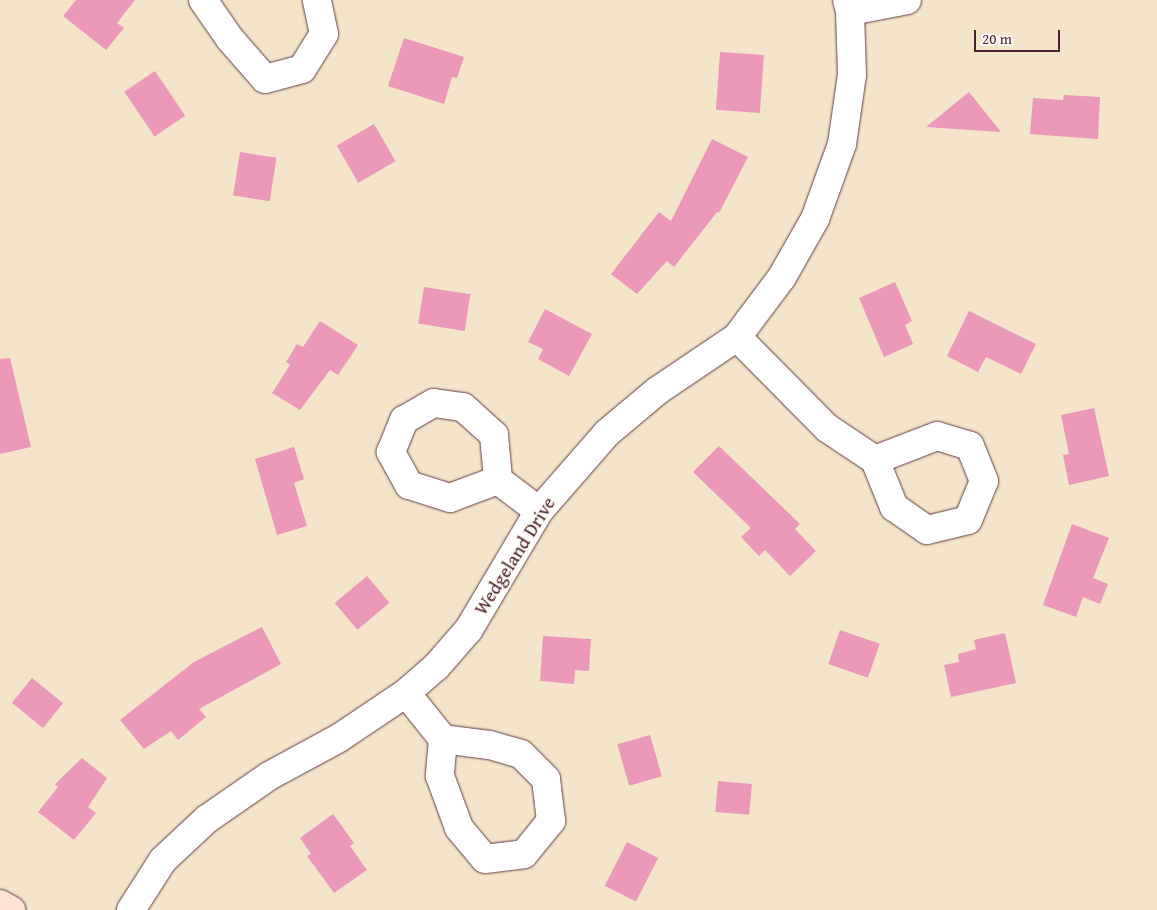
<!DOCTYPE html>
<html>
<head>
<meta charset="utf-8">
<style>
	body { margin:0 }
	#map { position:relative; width:1157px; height:910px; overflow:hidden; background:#f3e4ca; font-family:"Gentium Book Plus",serif }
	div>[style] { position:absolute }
	.building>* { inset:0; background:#eb98b9; transform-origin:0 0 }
	.roads { filter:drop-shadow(0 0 1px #633d43) drop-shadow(0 0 1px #633d43) }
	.minor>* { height:28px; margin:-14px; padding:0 14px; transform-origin:14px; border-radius:14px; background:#fff }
	.secondary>* { height:28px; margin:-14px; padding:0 14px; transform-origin:14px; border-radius:14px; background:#fee3d2 }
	span { translate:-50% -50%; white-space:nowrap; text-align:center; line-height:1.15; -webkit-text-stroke:4.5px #fdfcf7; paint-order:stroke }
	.street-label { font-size:19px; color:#4a1f2b }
	.scale { position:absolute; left:974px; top:30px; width:86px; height:22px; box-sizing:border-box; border:2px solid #4a1f2b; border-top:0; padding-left:6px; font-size:15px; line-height:18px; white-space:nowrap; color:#4a1f2b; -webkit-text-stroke:4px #fdfcf7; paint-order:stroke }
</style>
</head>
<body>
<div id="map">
	<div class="building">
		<div style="clip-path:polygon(76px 0,135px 0,117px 23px,124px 28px,106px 50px,63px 16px)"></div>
		<div style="clip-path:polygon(404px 38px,464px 57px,457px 78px,452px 77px,444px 104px,388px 86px)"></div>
		<div style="left:720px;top:52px;width:44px;height:58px;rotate:4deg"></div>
		<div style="left:155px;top:71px;width:54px;height:37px;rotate:56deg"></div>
		<div style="clip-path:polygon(969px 92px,1001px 132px,926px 127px)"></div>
		<div style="clip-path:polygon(1064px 95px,1100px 97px,1098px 139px,1030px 134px,1033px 98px,1063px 100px)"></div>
		<div style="left:374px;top:124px;width:43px;height:43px;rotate:60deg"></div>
		<div style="clip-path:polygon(712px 139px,748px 157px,719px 213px,717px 212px,674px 267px,667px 261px,637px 294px,611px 274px,659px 212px,671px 221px)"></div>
		<div style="left:240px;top:152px;width:37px;height:44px;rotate:9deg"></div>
		<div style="clip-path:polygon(895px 282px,912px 321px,905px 325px,913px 344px,884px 357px,859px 298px)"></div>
		<div style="left:424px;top:287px;width:47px;height:37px;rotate:9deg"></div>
		<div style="clip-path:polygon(545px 309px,592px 334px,569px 376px,538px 359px,543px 349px,528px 342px)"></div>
		<div style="clip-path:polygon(969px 311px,1036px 344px,1021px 374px,986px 357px,978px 372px,947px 356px)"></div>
		<div style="clip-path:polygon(320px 321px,358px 345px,338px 375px,330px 370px,300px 410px,272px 393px,290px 365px,286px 362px,297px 344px,303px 347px)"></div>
		<div style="clip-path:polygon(10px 358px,31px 447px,0 454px,0 359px)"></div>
		<div style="clip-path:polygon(1094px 408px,1109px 476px,1069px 485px,1063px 455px,1069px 454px,1061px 415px)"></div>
		<div style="clip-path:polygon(719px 446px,800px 524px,795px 529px,816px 551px,790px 576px,765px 550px,759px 556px,741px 537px,751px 528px,693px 472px)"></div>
		<div style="clip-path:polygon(294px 447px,304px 479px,294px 483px,307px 526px,277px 535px,255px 459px)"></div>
		<div style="clip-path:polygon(1072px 524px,1109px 538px,1093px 578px,1108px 584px,1100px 604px,1083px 597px,1076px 617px,1043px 605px)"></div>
		<div style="left:367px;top:576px;width:35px;height:42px;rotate:50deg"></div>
		<div style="clip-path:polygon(262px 627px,281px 664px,199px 709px,206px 717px,178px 740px,171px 731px,144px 749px,120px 720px,194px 662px)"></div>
		<div style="left:840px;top:630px;width:42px;height:36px;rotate:19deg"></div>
		<div style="clip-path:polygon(1005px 633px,1016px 683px,951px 697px,944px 665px,959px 662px,958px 654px,976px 649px,974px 640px)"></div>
		<div style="clip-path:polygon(543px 636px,591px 639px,589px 671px,575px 670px,574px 684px,540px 681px)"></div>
		<div style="left:32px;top:678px;width:40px;height:32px;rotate:39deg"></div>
		<div style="left:650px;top:735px;width:43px;height:34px;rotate:74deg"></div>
		<div style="clip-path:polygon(82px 758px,107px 778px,88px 807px,96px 813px,74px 840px,38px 812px,58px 787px,55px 784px)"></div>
		<div style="left:718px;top:781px;width:34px;height:31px;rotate:5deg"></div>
		<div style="clip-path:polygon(333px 814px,354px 843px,350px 846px,367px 870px,334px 893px,307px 856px,311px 854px,300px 838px)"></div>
		<div style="left:627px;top:842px;width:35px;height:49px;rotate:27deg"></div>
	</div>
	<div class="roads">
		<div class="minor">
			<div style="left:203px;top:0;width:47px;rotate:55.3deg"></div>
			<div style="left:230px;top:39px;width:53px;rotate:48.8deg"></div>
			<div style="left:265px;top:79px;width:38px;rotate:-15deg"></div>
			<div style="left:302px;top:69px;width:41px;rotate:-57.8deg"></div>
			<div style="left:324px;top:34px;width:35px;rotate:-102deg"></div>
			<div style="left:850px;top:11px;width:58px;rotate:-10.9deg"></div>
			<div style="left:737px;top:337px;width:128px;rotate:45.3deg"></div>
			<div style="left:827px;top:428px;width:58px;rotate:33.7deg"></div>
			<div style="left:875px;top:460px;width:51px;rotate:68deg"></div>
			<div style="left:894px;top:507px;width:40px;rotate:34.9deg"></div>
			<div style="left:927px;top:530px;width:42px;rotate:-13.7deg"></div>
			<div style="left:968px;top:520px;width:42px;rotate:-67.7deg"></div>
			<div style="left:984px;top:481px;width:38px;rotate:-112deg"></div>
			<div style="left:970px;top:446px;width:34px;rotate:-163deg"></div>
			<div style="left:937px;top:436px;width:66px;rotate:158.8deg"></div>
			<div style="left:498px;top:480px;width:51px;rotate:159.4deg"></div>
			<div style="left:450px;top:498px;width:43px;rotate:-162.4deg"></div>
			<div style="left:409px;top:485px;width:38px;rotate:-119deg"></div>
			<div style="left:391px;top:452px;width:35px;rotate:-68deg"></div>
			<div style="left:404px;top:420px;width:34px;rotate:-30deg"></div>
			<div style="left:434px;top:403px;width:29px;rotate:8deg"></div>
			<div style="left:463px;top:407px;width:42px;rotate:42.1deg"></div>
			<div style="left:494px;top:435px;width:45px;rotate:84.9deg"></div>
			<div style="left:498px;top:480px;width:51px;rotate:37.1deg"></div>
			<div style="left:406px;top:693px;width:59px;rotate:51.2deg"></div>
			<div style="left:443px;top:739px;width:37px;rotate:95deg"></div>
			<div style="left:440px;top:776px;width:55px;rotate:69.9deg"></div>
			<div style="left:459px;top:828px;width:40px;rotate:50deg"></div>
			<div style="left:485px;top:859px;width:39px;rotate:-7deg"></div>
			<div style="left:524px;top:854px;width:43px;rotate:-50.7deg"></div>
			<div style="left:551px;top:821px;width:42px;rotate:-96.8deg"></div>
			<div style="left:546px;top:779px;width:35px;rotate:-135deg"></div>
			<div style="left:521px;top:754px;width:33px;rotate:-164deg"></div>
			<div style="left:489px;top:745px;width:46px;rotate:-172.6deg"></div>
			<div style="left:131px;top:910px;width:59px;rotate:-57.4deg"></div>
			<div style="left:163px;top:860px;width:60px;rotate:-43deg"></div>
			<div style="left:207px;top:819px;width:75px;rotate:-34.7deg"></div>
			<div style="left:269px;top:776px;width:80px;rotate:-28.5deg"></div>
			<div style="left:339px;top:738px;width:81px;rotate:-33.9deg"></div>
			<div style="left:406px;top:693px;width:41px;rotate:-41.1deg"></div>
			<div style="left:437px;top:666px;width:49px;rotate:-49.1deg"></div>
			<div style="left:469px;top:629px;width:137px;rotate:-59.3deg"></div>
			<div style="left:539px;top:511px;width:103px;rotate:-48.9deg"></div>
			<div style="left:607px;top:433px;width:65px;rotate:-40deg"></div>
			<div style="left:657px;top:391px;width:97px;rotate:-34deg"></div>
			<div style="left:737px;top:337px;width:75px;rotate:-53.1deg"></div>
			<div style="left:782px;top:277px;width:67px;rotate:-60.4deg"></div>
			<div style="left:815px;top:219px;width:80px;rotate:-70.2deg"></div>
			<div style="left:842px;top:144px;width:70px;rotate:-81.8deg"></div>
			<div style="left:852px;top:75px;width:64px;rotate:-91.8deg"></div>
			<div style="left:850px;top:11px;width:11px;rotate:-105deg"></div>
		</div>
		<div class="secondary">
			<div style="left:0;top:904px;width:13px;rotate:29deg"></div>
		</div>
	</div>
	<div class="street-label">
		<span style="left:515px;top:556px;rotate:-58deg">Wedgeland Drive</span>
	</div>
	<div class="scale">20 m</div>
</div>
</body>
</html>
